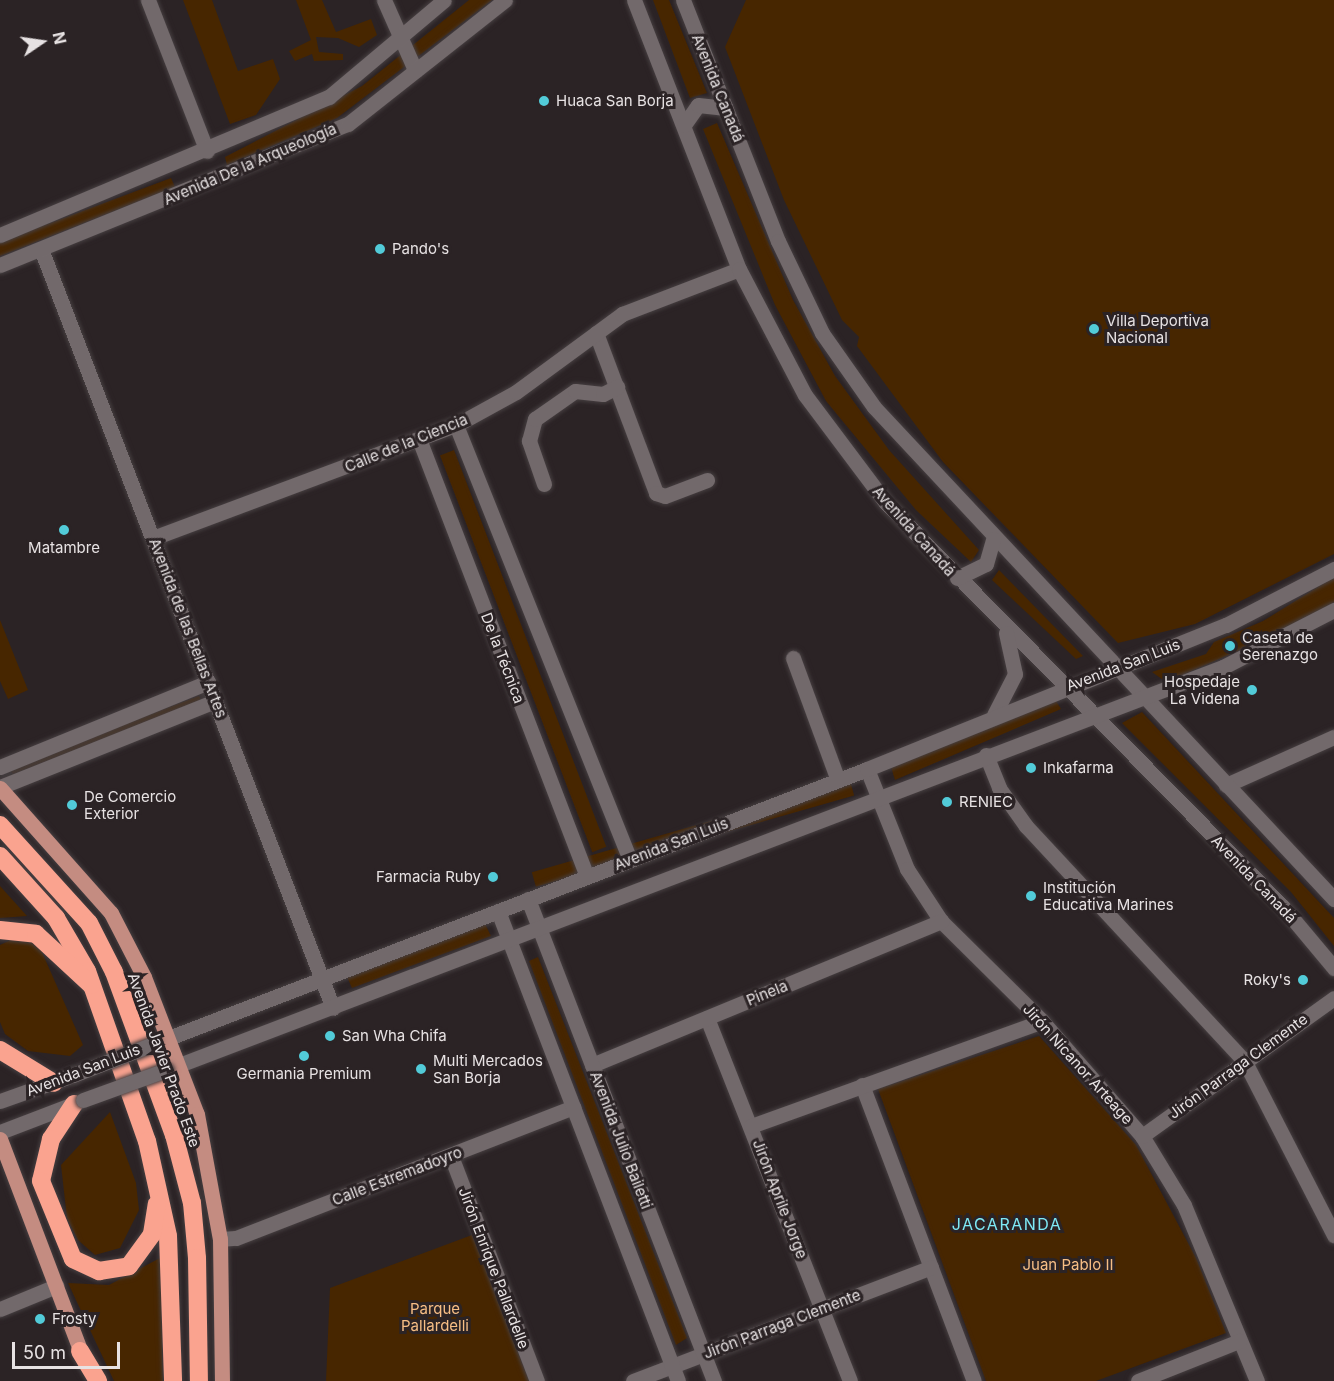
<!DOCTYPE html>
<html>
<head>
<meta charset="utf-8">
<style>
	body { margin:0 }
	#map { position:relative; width:1334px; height:1381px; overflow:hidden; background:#2b2325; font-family:Inter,sans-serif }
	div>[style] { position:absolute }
	.green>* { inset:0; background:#472600; transform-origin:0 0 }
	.roads { filter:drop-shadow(0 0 2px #463f41) drop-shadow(0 0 2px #463f41) }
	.street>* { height:15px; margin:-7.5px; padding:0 7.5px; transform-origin:7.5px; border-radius:7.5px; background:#72696b }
	.secondary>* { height:15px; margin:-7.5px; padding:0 7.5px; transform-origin:7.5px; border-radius:7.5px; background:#72696b }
	.primary>* { height:15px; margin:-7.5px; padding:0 7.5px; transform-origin:7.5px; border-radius:7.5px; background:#c48c81 }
	.highway>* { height:18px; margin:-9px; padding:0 9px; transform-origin:9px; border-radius:9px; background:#faa38f }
	.bridges { filter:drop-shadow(0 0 2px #463f41) drop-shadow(0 0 2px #463f41) }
	.secondary-bridge>* { height:15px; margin:-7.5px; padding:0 7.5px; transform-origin:7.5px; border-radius:7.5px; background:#72696b }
	.dots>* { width:16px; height:16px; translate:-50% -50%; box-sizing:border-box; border:3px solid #2b2325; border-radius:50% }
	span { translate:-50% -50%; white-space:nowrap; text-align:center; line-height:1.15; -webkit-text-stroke:6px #2b2325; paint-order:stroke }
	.street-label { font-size:15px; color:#e7e2e3 }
	.poi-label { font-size:15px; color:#e7e2e3 }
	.left { translate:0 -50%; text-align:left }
	.right { translate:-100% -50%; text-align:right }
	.park-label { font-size:15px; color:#f7be85 }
	.neighbourhood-label { font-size:16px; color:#7ee9f5; letter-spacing:1.5px }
	.north { position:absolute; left:12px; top:12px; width:60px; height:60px; -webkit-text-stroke:4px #2b2325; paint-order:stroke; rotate:77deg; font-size:16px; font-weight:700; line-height:24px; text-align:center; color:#e7e2e3 }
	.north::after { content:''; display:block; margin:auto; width:21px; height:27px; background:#e7e2e3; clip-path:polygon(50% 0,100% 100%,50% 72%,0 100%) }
	.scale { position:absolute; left:12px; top:1342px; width:108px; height:27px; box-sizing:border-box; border:3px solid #e7e2e3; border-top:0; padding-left:8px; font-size:18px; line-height:21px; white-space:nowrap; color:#e7e2e3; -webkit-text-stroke:4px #2b2325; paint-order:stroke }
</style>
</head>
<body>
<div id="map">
	<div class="green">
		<div style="clip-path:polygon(183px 0,212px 0,238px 71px,273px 59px,280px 79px,256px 115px,230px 124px)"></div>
		<div style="clip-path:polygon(296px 0,322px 0,336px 32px,371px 19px,377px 35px,359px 47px,338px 38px,316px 37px,319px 52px,343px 54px,343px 60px,314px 61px,312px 54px,295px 61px,289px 51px,311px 40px)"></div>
		<div style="clip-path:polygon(469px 0,492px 0,337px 118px,227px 165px,225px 157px,362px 86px)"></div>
		<div style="clip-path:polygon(653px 0,669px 0,707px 93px,690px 98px)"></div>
		<div style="clip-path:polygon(746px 0,1334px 0,1334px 554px,1195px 624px,1118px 643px,943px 462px,857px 346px,859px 337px,842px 320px,784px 200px,725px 47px)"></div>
		<div style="clip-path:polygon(717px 123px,793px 300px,835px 376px,889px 450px,979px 550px,971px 562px,916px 510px,826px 401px,775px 305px,703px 129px)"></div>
		<div style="clip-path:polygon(171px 178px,175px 187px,0 256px,0 242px)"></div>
		<div style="left:454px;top:450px;width:425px;height:15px;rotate:69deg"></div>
		<div style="clip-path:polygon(999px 570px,1083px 656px,1076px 659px,992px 580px)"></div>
		<div style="clip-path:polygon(1334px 577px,1334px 602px,1295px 626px,1166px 682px,1152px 672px,1206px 654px,1214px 642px,1263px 621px)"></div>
		<div style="clip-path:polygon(0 620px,28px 690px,8px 699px,0 681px)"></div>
		<div style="clip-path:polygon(199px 696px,201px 701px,13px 774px,9px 768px)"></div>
		<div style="clip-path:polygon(1056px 701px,1061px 709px,895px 780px,891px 767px)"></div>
		<div style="clip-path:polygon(1142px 712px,1334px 918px,1334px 946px,1291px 892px,1122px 723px)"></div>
		<div style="left:850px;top:781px;width:15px;height:331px;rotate:74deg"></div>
		<div style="clip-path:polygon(0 886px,27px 916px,0 918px)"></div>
		<div style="clip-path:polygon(484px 922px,491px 936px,352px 988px,347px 977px)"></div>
		<div style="clip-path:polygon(11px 940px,31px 942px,41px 950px,83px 1045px,70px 1056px,28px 1051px,5px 1034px,0 1022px,0 945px)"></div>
		<div style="clip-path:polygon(538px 957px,687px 1338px,676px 1345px,529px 961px)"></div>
		<div style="clip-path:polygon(1039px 1036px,1136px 1145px,1196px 1258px,1226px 1333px,1096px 1381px,986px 1381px,878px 1089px)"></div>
		<div style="clip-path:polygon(110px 1112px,136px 1183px,139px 1210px,120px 1248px,95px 1255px,78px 1240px,67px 1218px,61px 1165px)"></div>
		<div style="clip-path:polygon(472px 1235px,529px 1381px,326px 1381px,330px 1288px)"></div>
		<div style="clip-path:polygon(160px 1258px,163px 1381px,114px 1381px,68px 1283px,109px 1285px)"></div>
	</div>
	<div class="roads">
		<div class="street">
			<div style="left:148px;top:0;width:162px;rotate:68.7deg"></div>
			<div style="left:384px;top:0;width:77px;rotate:66.1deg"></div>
			<div style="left:596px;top:333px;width:171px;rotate:69.4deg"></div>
			<div style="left:656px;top:493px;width:9px;rotate:18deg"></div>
			<div style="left:665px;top:496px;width:45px;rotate:-20.9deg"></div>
			<div style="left:456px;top:425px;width:468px;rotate:68.2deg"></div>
			<div style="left:419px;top:439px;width:468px;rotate:69deg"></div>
			<div style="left:544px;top:484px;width:46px;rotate:-109.2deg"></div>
			<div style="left:529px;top:441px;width:23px;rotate:-75deg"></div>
			<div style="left:535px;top:419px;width:49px;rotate:-35deg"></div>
			<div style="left:575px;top:391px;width:28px;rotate:6deg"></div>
			<div style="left:603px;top:394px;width:16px;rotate:-27deg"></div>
			<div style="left:153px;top:538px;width:323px;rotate:-20.5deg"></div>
			<div style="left:456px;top:425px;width:68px;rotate:-28.8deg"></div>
			<div style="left:516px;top:392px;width:132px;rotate:-36.3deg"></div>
			<div style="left:622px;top:314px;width:125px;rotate:-21deg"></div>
			<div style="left:793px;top:658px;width:130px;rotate:69.8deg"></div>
			<div style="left:986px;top:755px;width:35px;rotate:68deg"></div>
			<div style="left:999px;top:788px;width:47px;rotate:54.6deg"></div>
			<div style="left:1026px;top:826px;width:322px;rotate:47.1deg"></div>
			<div style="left:1245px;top:1062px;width:195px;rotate:62.8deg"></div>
			<div style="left:0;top:767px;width:225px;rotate:-22.2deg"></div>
			<div style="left:867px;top:769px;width:108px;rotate:68.2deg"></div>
			<div style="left:907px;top:869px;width:62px;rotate:56.8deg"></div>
			<div style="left:941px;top:921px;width:142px;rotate:44.7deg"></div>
			<div style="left:1042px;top:1021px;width:152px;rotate:49deg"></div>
			<div style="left:1142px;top:1136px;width:81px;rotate:58.7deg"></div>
			<div style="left:1184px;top:1205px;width:191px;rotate:67.5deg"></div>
			<div style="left:1226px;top:785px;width:118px;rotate:-24deg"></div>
			<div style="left:0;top:787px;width:232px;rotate:-21.8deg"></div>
			<div style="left:707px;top:1018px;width:390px;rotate:68.5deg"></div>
			<div style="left:592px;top:1065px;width:378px;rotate:-22.4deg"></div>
			<div style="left:862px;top:1085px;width:316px;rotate:69.3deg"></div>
			<div style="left:751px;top:1126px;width:309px;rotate:-19.8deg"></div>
			<div style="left:1142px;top:1136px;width:236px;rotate:-35.7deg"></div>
			<div style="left:451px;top:1156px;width:241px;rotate:69.1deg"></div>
			<div style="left:220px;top:1239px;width:16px;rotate:-4deg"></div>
			<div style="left:236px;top:1238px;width:362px;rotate:-21.2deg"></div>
			<div style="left:0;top:1309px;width:61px;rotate:-22.3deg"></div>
			<div style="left:633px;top:1381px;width:319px;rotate:-20.9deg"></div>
			<div style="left:1138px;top:1381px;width:109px;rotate:-21.6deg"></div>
		</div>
		<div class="secondary">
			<div style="left:634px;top:0;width:289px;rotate:68.7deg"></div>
			<div style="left:739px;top:269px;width:142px;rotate:62.4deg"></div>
			<div style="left:805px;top:395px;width:135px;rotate:53.1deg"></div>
			<div style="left:886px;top:503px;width:566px;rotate:45.5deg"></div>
			<div style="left:1283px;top:907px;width:80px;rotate:50.1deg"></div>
			<div style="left:683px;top:0;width:259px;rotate:68.5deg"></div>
			<div style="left:778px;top:241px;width:102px;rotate:64.4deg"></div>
			<div style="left:822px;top:333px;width:90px;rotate:54.9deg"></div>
			<div style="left:874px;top:407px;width:674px;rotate:46.93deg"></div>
			<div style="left:684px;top:125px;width:24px;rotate:-55deg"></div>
			<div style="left:698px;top:105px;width:28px;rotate:6deg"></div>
			<div style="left:0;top:235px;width:357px;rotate:-22.8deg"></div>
			<div style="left:329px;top:97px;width:150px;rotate:-40.1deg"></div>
			<div style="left:41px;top:249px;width:813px;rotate:68.96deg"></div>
			<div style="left:0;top:265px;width:375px;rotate:-22.1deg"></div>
			<div style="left:348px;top:124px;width:200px;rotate:-38.3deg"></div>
			<div style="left:957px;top:578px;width:32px;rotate:-26deg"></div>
			<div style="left:986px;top:564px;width:26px;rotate:-74deg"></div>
			<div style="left:994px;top:715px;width:46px;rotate:-62.9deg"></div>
			<div style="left:1015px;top:674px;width:42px;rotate:-102.4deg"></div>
			<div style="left:528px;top:899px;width:517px;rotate:68.9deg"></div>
			<div style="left:498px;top:911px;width:503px;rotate:69.04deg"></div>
			<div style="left:153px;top:1044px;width:765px;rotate:-21.06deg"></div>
			<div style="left:867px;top:769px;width:387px;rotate:-21.9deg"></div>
			<div style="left:1226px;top:625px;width:122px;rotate:-27.4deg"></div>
			<div style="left:166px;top:1070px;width:1131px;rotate:-20.87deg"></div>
			<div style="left:1223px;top:667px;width:125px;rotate:-27.2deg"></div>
			<div style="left:0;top:1101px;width:77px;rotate:-19.6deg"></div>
			<div style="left:0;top:1132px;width:84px;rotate:-21deg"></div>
		</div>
		<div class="primary">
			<div style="left:0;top:788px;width:167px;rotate:48.4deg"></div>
			<div style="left:111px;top:913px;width:72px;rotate:62.7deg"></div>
			<div style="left:144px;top:977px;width:147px;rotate:68.9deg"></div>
			<div style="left:197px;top:1114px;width:127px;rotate:79.6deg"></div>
			<div style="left:220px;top:1239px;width:142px;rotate:89.2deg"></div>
			<div style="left:0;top:1139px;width:236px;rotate:69.2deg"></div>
		</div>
		<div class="highway">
			<div style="left:0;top:825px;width:132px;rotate:47.8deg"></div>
			<div style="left:89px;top:923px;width:55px;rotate:63deg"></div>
			<div style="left:114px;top:972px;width:174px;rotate:69.8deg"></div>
			<div style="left:174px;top:1135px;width:70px;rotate:75.2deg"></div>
			<div style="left:192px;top:1203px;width:55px;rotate:84.8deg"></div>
			<div style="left:197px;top:1258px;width:123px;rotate:89.1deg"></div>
			<div style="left:0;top:856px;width:84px;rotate:47.9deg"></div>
			<div style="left:56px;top:918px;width:61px;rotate:59.7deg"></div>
			<div style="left:87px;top:971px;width:180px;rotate:70.6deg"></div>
			<div style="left:147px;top:1141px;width:97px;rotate:77.5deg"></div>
			<div style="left:168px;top:1236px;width:145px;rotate:88deg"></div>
			<div style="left:0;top:930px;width:36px;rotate:6deg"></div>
			<div style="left:36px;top:934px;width:75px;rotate:42.8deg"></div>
			<div style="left:0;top:1050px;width:63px;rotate:31.4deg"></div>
			<div style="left:74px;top:1104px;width:42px;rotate:123.3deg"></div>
			<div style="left:51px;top:1139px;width:43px;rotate:103.4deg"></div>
			<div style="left:41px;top:1181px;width:84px;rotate:67.7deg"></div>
			<div style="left:73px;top:1259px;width:29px;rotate:25deg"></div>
			<div style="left:99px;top:1271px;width:30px;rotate:-9deg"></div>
			<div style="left:129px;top:1266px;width:39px;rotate:-54deg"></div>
			<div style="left:152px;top:1234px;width:30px;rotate:-81deg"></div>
			<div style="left:80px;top:1351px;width:35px;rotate:59deg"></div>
		</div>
	</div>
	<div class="bridges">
		<div class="secondary-bridge">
			<div style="left:73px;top:1075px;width:86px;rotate:-21.2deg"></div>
			<div style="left:83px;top:1100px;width:88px;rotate:-19.9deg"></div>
		</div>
	</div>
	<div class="dots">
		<div style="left:544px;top:101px;background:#52cbd8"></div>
		<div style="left:380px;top:249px;background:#52cbd8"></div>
		<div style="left:1094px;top:329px;background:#52cbd8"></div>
		<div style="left:64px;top:530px;background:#52cbd8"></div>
		<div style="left:1230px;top:646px;background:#52cbd8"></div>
		<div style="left:1252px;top:690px;background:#52cbd8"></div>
		<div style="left:1031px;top:768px;background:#52cbd8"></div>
		<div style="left:947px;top:802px;background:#52cbd8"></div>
		<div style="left:72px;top:805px;background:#52cbd8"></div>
		<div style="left:493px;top:877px;background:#52cbd8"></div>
		<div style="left:1031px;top:896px;background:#52cbd8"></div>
		<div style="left:1303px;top:980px;background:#52cbd8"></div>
		<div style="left:330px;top:1036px;background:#52cbd8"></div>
		<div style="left:304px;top:1056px;background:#52cbd8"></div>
		<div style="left:421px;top:1069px;background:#52cbd8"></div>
		<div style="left:40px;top:1319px;background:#52cbd8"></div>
	</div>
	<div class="street-label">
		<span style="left:718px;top:88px;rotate:68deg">Avenida Canadá</span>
		<span style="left:250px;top:164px;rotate:-23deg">Avenida De la Arqueología</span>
		<span style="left:406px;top:443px;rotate:-22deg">Calle de la Ciencia</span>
		<span style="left:914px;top:531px;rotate:48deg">Avenida Canadá</span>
		<span style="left:188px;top:628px;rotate:69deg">Avenida de las Bellas Artes</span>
		<span style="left:503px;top:658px;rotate:69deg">De la Técnica</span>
		<span style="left:1123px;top:665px;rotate:-21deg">Avenida San Luis</span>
		<span style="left:671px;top:844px;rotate:-21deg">Avenida San Luis</span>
		<span style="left:1254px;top:879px;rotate:46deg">Avenida Canadá</span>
		<span style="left:767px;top:993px;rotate:-22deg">Pinela</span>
		<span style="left:164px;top:1060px;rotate:70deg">Avenida Javier Prado Este</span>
		<span style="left:1078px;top:1064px;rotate:48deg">Jirón Nicanor Arteage</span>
		<span style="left:1238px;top:1066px;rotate:-36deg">Jirón Parraga Clemente</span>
		<span style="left:83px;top:1070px;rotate:-21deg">Avenida San Luis</span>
		<span style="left:621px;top:1140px;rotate:69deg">Avenida Julio Bailetti</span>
		<span style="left:397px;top:1176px;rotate:-21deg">Calle Estremadoyro</span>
		<span style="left:780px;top:1199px;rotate:69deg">Jirón Aprile Jorge</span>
		<span style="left:494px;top:1268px;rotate:69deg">Jirón Enrique Pallardelle</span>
		<span style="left:782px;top:1324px;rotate:-21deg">Jirón Parraga Clemente</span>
	</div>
	<div class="poi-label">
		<span class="left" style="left:556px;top:101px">Huaca San Borja</span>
		<span class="left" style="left:392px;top:249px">Pando's</span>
		<span class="left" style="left:1106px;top:329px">Villa Deportiva<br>Nacional</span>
		<span style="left:64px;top:548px">Matambre</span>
		<span class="left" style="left:1242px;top:646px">Caseta de<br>Serenazgo</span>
		<span class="right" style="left:1240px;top:690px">Hospedaje<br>La Videna</span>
		<span class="left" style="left:1043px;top:768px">Inkafarma</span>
		<span class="left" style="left:84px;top:805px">De Comercio<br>Exterior</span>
		<span class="left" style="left:959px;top:802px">RENIEC</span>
		<span class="right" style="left:481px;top:877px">Farmacia Ruby</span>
		<span class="left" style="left:1043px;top:896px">Institución<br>Educativa Marines</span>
		<span class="right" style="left:1291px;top:980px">Roky's</span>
		<span class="left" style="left:342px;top:1036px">San Wha Chifa</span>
		<span class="left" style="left:433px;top:1069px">Multi Mercados<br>San Borja</span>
		<span style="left:304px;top:1074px">Germania Premium</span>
		<span class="left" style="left:52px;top:1319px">Frosty</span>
	</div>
	<div class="park-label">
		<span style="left:1068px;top:1265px">Juan Pablo II</span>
		<span style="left:435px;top:1317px">Parque<br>Pallardelli</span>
	</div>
	<div class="neighbourhood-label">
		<span style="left:1007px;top:1224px">JACARANDA</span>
	</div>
	<div class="north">N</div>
	<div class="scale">50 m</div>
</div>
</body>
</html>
